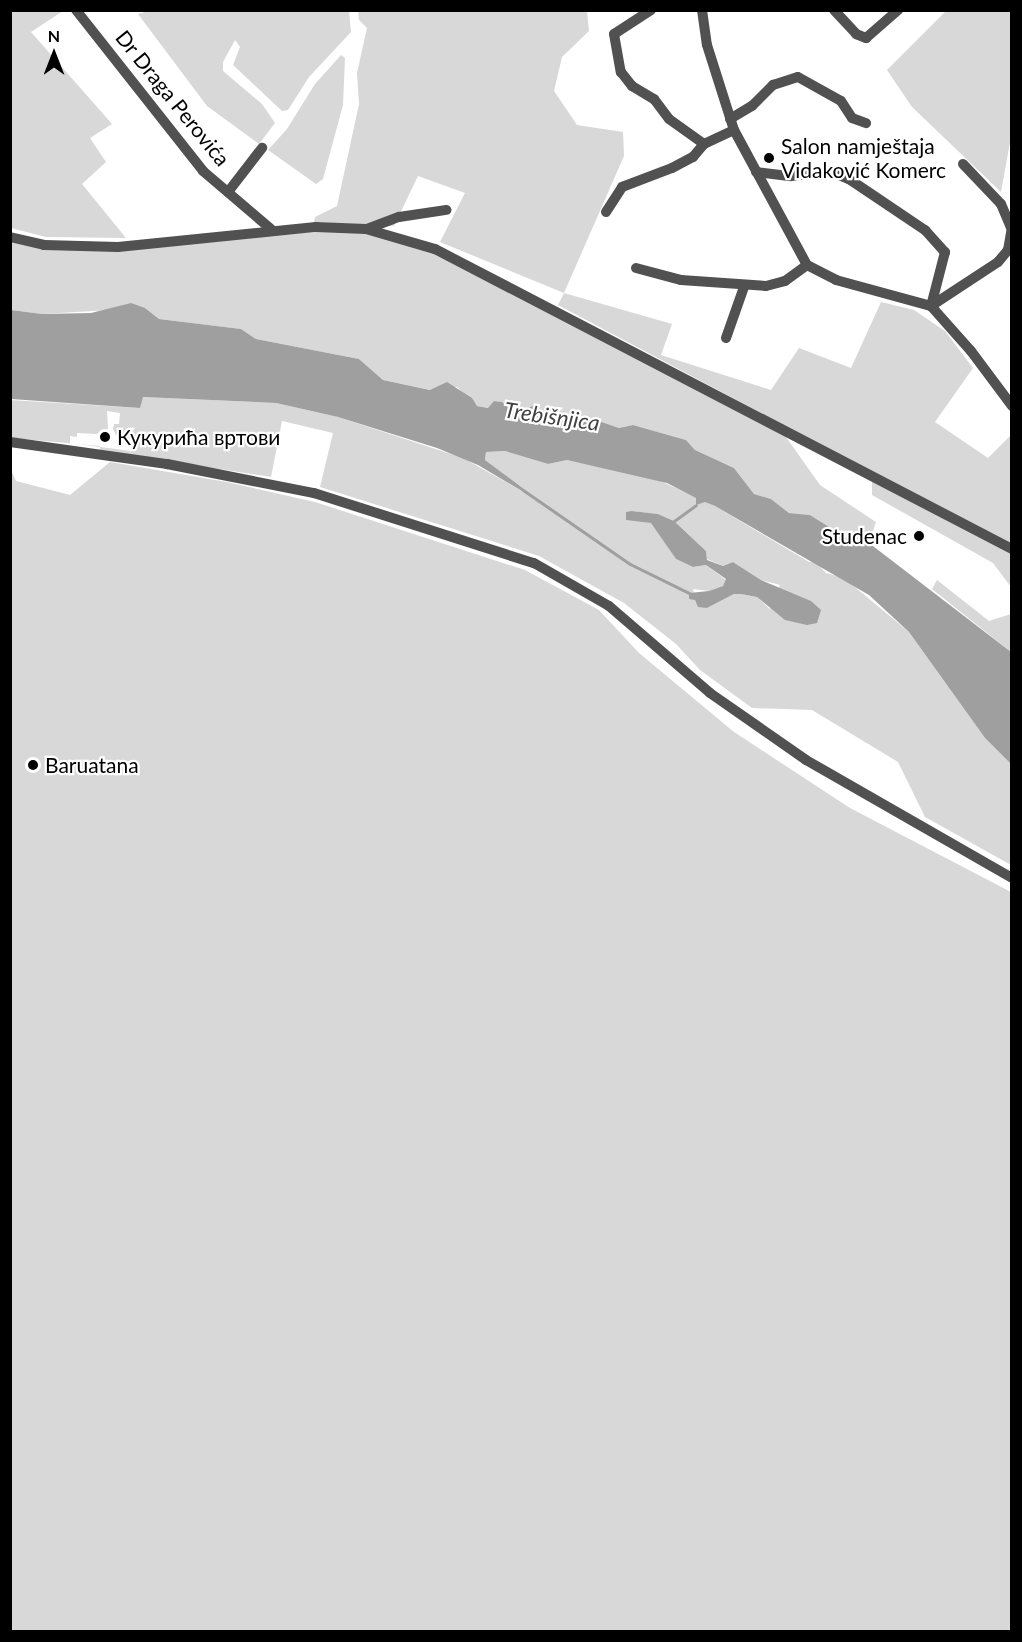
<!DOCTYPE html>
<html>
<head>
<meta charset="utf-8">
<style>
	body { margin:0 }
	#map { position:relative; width:1022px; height:1642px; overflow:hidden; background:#fff; font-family:Lato,sans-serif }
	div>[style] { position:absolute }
	.green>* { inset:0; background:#d8d8d8 }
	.water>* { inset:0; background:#9f9f9f }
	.stream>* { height:3px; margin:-1.5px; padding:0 1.5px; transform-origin:1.5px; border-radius:1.5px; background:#9f9f9f }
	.minor>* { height:10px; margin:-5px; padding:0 5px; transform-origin:5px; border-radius:5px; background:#515151 }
	.dots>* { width:16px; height:16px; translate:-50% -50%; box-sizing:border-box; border:3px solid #fff; border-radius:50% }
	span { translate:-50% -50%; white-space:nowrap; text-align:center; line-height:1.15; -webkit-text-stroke:4.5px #fff; paint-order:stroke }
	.street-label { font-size:21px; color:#000 }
	.poi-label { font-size:21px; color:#000 }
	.left { translate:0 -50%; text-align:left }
	.right { translate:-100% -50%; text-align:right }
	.water-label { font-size:22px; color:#404040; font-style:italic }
	.frame { position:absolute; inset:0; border:12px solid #000; pointer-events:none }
	.north { position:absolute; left:24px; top:24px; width:60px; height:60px; -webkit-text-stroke:4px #fff; paint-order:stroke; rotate:0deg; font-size:16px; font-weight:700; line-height:24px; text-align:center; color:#000 }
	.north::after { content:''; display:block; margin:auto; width:21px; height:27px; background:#000; clip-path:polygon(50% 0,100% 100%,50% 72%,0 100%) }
</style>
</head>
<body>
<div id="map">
	<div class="green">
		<div style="clip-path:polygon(152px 10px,349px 11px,351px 32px,309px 77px,288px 110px,282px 111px,233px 65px,240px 47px,235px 40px,223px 62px,223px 71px,262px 104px,275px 123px,259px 144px,207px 106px,138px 14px)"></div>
		<div style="clip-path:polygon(63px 11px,31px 32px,112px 124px,90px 138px,106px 162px,82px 184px,126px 238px,46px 237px,11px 228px,11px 12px)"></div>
		<div style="clip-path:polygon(358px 11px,587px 11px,589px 31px,562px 57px,554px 91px,577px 125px,623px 132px,624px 156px,564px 293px,672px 324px,661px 355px,771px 390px,799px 348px,851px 368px,881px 302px,914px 310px,945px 331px,973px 368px,935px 422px,988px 458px,1011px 435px,1011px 587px,993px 563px,872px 495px,872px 472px,558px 305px,564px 293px,440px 242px,465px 193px,418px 176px,394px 226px,314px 222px,315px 217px,337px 206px,359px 104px,357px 73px,367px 28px,359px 20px)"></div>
		<div style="clip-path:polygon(946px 11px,1011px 11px,1011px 137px,1001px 192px,912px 107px,887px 70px)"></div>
		<div style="clip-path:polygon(341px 55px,345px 58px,343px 105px,323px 179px,316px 184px,268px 150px,287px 129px,315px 84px)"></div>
		<div style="clip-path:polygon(366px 229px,435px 249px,781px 430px,820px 485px,876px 522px,869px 543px,850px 540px,810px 515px,789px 513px,771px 499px,754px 494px,734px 468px,695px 450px,686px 440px,633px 425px,619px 428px,593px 419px,571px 420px,539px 411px,535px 405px,521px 411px,511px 410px,502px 402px,494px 401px,489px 408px,477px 406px,457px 387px,431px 390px,383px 380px,359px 359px,256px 339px,241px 329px,159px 319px,145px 308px,42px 314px,11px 310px,11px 237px,118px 247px,175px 238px)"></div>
		<div style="clip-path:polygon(evenodd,142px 397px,276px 403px,338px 417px,463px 458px,522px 491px,524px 489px,485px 460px,486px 452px,505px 451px,548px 464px,567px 460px,652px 477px,715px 506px,809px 562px,816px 562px,826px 573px,844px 578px,909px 632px,985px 738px,1011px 764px,1011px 865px,925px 817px,898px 762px,812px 710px,752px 708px,700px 670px,676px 644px,624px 603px,539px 556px,320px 487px,333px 433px,282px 421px,271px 477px,100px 450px,100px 446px,11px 438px,10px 400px,140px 408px,142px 397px,107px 411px,120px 413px,119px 424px,114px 424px,113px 429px,116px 435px,132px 440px,131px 451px,70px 443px,70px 436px,77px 437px,77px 433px,97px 434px,108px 429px,107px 411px,142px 397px,632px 511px,658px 514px,674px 521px,706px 551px,707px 559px,723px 566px,733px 562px,761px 580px,780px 585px,770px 609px,757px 597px,741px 594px,734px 594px,707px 608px,695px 600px,693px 589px,709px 591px,723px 586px,726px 580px,706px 565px,693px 567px,676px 559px,652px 523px,640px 520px,632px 511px)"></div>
		<div style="clip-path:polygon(110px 462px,227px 482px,315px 502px,525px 570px,599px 610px,639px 653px,734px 732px,850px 808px,1011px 892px,1011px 1631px,11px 1631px,11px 470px,16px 481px,70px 495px)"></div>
		<div style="clip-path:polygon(937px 580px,989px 621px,1011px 614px,1011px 652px,932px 589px)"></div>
	</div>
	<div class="water">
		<div style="clip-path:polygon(131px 303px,145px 308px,159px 319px,241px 329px,256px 339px,359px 359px,383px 380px,430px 390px,447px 382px,472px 398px,477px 406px,488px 408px,494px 401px,502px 402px,511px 410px,521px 411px,535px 405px,539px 411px,558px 417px,583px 422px,593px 419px,619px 428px,633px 425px,686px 440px,695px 450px,734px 468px,754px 494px,771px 499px,789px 513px,810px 515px,850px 540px,869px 543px,1011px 652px,1011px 764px,985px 738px,909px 632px,869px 595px,715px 506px,705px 502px,696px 505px,696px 498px,667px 483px,567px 460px,548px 464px,505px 451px,486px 452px,485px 460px,524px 489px,522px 491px,478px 465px,437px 448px,338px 417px,276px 403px,143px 397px,140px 408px,11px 399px,11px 310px,42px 314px,91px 313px)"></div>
		<div style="clip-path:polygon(632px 511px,658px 514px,674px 521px,706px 551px,707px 560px,723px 566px,733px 562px,761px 580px,811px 601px,821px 610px,817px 623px,807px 625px,785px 620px,757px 597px,741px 594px,734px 594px,707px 608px,698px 607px,695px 600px,689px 599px,689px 593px,709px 591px,723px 586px,726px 579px,706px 565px,693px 567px,676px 559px,651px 523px,626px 520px,626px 512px)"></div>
	</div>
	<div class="stream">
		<div style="left:523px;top:490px;width:130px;rotate:34.7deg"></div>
		<div style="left:630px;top:564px;width:66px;rotate:26.2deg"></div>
		<div style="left:674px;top:521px;width:27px;rotate:-36deg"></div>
	</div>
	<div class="minor">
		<div style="left:76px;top:10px;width:205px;rotate:51.7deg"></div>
		<div style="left:203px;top:171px;width:89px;rotate:40.5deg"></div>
		<div style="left:651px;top:10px;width:44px;rotate:147deg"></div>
		<div style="left:614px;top:34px;width:39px;rotate:80deg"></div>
		<div style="left:621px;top:72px;width:18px;rotate:52deg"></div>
		<div style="left:632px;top:86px;width:26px;rotate:31deg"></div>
		<div style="left:654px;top:99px;width:25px;rotate:53deg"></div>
		<div style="left:669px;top:119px;width:43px;rotate:35.5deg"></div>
		<div style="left:704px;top:144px;width:33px;rotate:-25deg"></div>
		<div style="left:702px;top:10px;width:35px;rotate:82deg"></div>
		<div style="left:707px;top:45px;width:89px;rotate:72.4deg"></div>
		<div style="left:734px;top:130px;width:153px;rotate:61.6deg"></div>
		<div style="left:807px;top:265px;width:33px;rotate:27deg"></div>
		<div style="left:836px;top:280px;width:98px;rotate:15.3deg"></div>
		<div style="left:931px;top:306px;width:60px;rotate:48.4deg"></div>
		<div style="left:971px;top:351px;width:69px;rotate:53.3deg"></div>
		<div style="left:834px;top:10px;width:33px;rotate:47deg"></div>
		<div style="left:856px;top:34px;width:11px;rotate:22deg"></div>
		<div style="left:866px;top:38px;width:43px;rotate:-41.2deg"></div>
		<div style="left:730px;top:119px;width:26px;rotate:-31deg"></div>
		<div style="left:752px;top:106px;width:30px;rotate:-45deg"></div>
		<div style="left:773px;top:85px;width:26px;rotate:-18deg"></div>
		<div style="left:798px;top:77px;width:49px;rotate:29.2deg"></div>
		<div style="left:841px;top:101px;width:20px;rotate:57deg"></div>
		<div style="left:852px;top:118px;width:15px;rotate:20deg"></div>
		<div style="left:963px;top:164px;width:55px;rotate:46.5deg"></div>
		<div style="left:1001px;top:204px;width:26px;rotate:67deg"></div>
		<div style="left:756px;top:172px;width:35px;rotate:7deg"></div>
		<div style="left:791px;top:176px;width:38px;rotate:-7deg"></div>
		<div style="left:829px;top:171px;width:22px;rotate:22deg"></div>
		<div style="left:849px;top:179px;width:92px;rotate:33.9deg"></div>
		<div style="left:925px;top:230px;width:30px;rotate:48deg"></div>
		<div style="left:945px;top:252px;width:56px;rotate:104.5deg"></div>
		<div style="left:931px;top:306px;width:80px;rotate:-33.3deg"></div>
		<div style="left:998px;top:262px;width:16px;rotate:-50deg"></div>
		<div style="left:1008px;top:250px;width:23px;rotate:-80deg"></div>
		<div style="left:228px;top:192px;width:56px;rotate:-52.3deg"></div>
		<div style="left:606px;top:212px;width:30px;rotate:-57deg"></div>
		<div style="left:622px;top:187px;width:53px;rotate:-20.8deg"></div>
		<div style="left:672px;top:168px;width:24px;rotate:-28deg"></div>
		<div style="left:693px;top:157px;width:17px;rotate:-50deg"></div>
		<div style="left:367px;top:229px;width:34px;rotate:-21deg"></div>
		<div style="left:399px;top:217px;width:48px;rotate:-8.5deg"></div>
		<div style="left:10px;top:237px;width:35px;rotate:13deg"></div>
		<div style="left:44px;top:245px;width:74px;rotate:1.5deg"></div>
		<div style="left:118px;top:247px;width:199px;rotate:-5.8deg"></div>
		<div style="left:316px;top:227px;width:50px;rotate:2.3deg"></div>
		<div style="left:366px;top:229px;width:72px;rotate:16.2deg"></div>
		<div style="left:435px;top:249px;width:650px;rotate:27.47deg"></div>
		<div style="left:636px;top:268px;width:47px;rotate:14.9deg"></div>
		<div style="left:681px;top:280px;width:85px;rotate:4deg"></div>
		<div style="left:766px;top:286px;width:20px;rotate:-15deg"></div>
		<div style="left:785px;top:281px;width:27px;rotate:-36deg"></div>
		<div style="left:726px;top:338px;width:54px;rotate:-70.6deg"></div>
		<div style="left:10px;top:442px;width:159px;rotate:8deg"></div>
		<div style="left:167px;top:464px;width:150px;rotate:11.2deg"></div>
		<div style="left:314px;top:493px;width:231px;rotate:17.7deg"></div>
		<div style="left:534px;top:563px;width:86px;rotate:29.8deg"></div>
		<div style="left:609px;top:606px;width:133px;rotate:40.7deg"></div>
		<div style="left:710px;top:693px;width:117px;rotate:34.9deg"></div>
		<div style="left:806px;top:760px;width:237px;rotate:29.8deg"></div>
	</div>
	<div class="dots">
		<div style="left:769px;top:158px;background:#000"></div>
		<div style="left:105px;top:437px;background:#000"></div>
		<div style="left:919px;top:536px;background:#000"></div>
		<div style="left:33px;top:765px;background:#000"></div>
	</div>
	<div class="street-label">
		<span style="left:173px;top:98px;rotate:51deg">Dr Draga Perovića</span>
	</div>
	<div class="poi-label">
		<span class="left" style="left:781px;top:158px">Salon namještaja<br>Vidaković Komerc</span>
		<span class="left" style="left:117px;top:437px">Кукурића вртови</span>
		<span class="right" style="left:907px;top:536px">Studenac</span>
		<span class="left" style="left:45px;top:765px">Baruatana</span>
	</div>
	<div class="water-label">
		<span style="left:552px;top:416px;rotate:8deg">Trebišnjica</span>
	</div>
	<div class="frame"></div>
	<div class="north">N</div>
</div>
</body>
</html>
